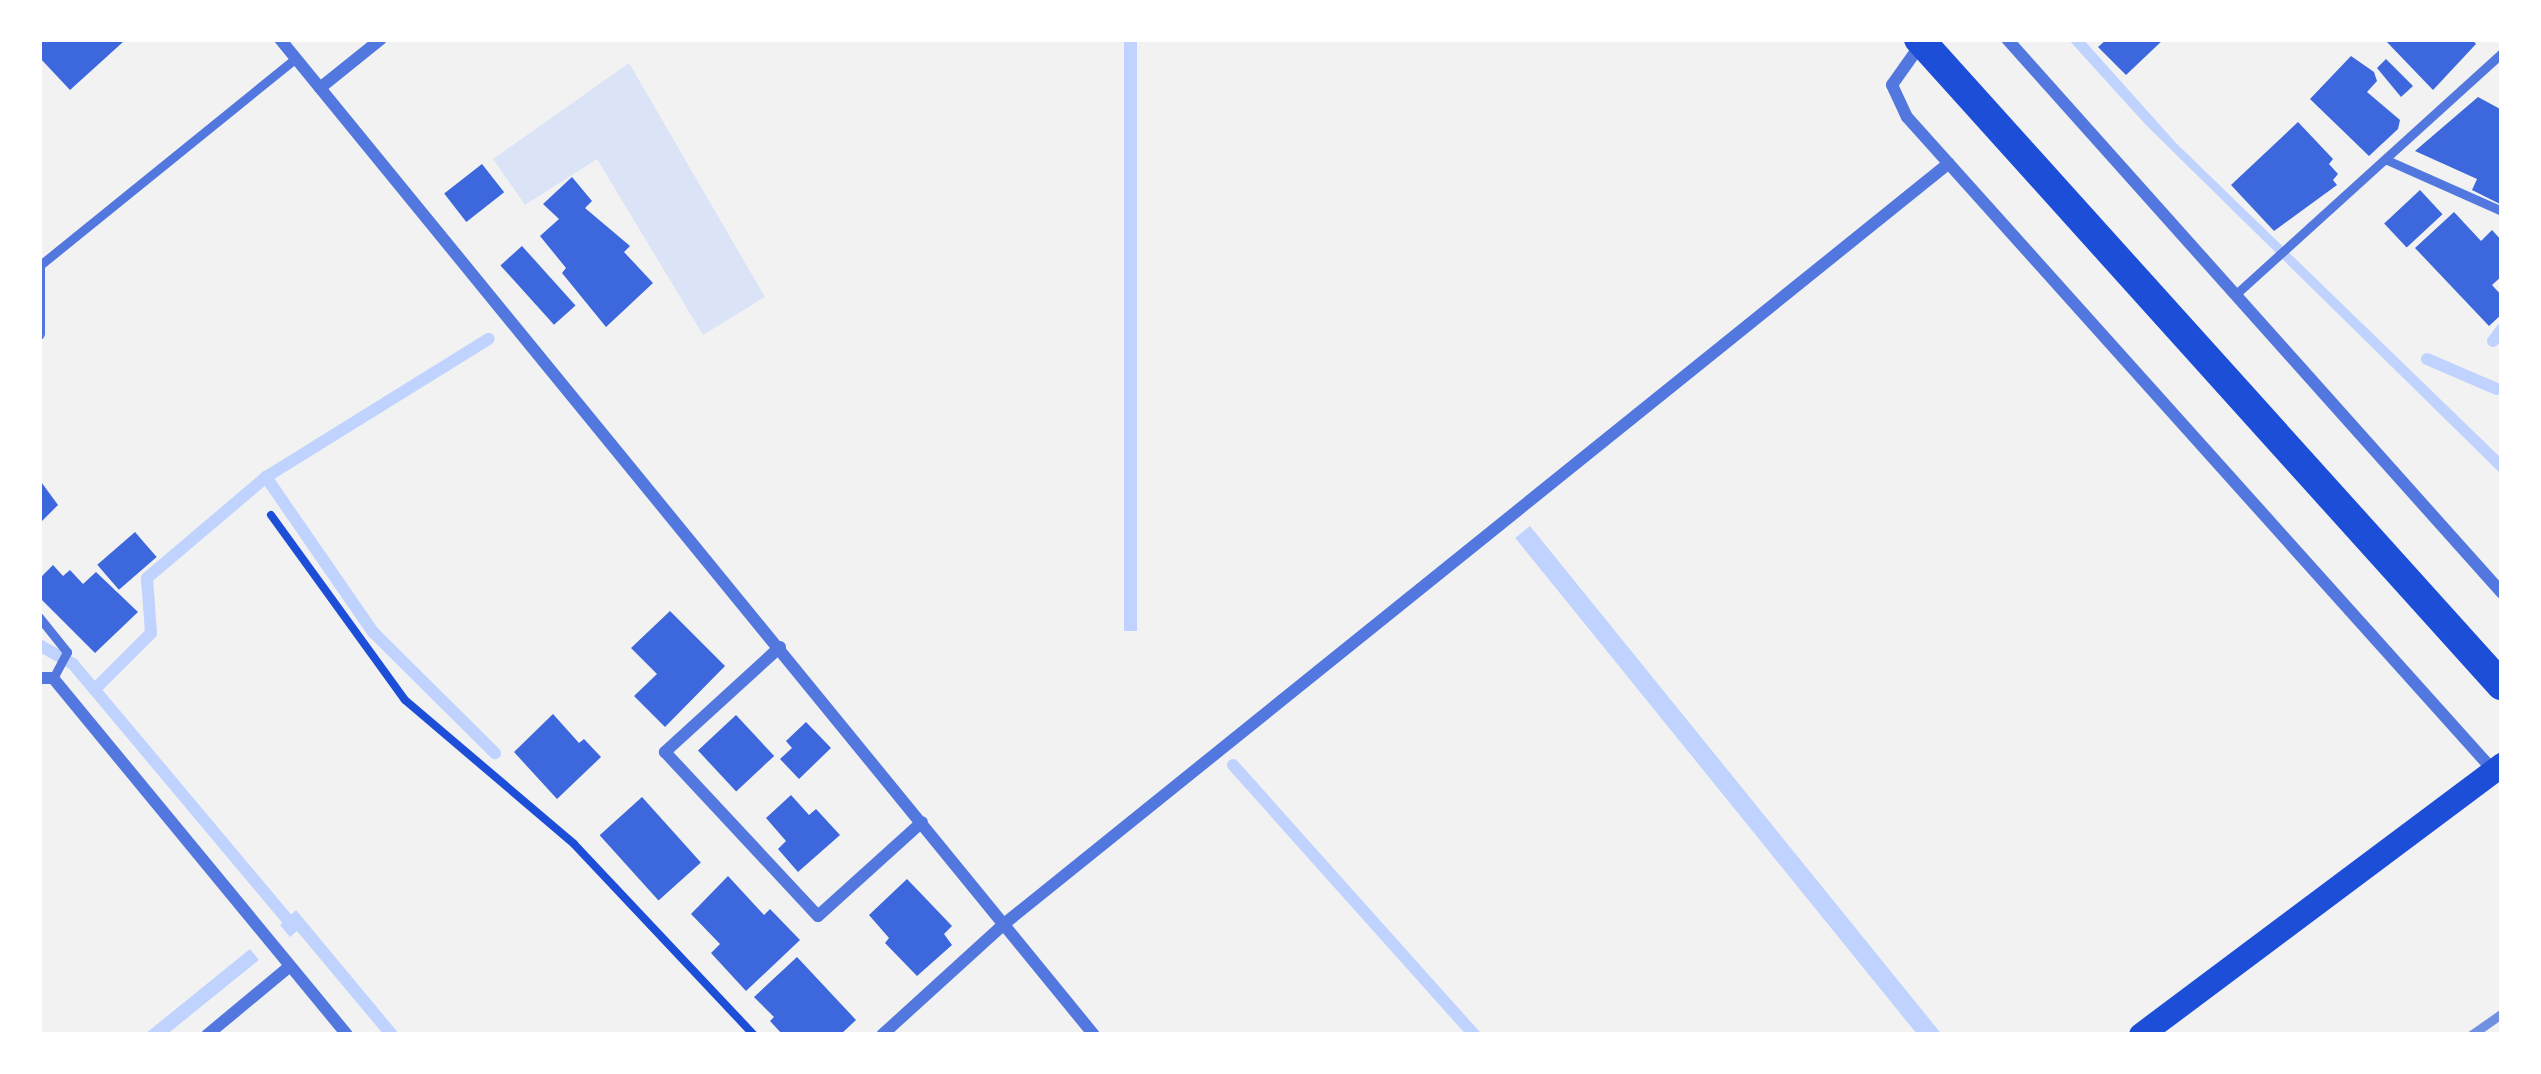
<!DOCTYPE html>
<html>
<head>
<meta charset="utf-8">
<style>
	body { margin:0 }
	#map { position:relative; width:2541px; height:1074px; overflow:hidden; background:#f2f2f2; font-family:"PT Sans",sans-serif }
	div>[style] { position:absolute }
	.green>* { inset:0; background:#dbe4f7 }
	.water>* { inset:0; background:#bfd3fe; transform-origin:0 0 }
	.stream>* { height:12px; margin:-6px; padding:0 6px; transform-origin:6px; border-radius:6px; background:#bfd3fe }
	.building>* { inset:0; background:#3d67dc; transform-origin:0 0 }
	.path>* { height:8px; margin:-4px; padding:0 4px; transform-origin:4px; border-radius:4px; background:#1d4ed8 }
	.service>* { height:9px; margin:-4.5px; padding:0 4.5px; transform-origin:4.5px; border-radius:4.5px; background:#5277de }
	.minor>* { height:12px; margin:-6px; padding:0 6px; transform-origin:6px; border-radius:6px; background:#5277de }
	.secondary>* { height:24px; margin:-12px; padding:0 12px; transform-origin:12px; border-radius:12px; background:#1d4ed8 }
	.primary>* { height:30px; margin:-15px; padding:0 15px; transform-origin:15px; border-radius:15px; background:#1d4ed8 }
	.rail>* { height:9px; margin:-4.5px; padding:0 4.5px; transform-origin:4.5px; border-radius:4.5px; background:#7290e2 }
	span { translate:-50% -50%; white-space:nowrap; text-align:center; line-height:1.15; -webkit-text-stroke:9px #fff; paint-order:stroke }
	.frame { position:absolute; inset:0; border:42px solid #fff; pointer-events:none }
</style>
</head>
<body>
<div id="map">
	<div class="green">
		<div style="clip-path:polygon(629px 63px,765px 297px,703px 335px,597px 159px,525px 205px,493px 159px)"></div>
	</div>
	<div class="water">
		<div style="left:1124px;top:39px;width:13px;height:592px"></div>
		<div style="clip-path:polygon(2068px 39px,2083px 39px,2176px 143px,2502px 459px,2502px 475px,2146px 125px)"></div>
		<div style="left:1530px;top:526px;width:654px;height:19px;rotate:51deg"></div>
		<div style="clip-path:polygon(296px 910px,400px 1035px,384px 1035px,297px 931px,290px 937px,280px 925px)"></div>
		<div style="left:250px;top:949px;width:14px;height:134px;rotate:51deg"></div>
	</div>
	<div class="stream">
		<div style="left:2493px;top:341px;width:15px;rotate:-53deg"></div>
		<div style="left:2427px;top:359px;width:76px;rotate:23.2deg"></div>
		<div style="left:266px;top:477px;width:188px;rotate:55.4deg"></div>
		<div style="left:373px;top:632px;width:172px;rotate:44.8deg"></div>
		<div style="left:39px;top:645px;width:39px;rotate:29deg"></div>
		<div style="left:73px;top:664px;width:333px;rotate:50deg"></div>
		<div style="left:95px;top:689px;width:79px;rotate:-45deg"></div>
		<div style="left:151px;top:633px;width:55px;rotate:-94.2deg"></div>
		<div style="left:147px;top:578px;width:156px;rotate:-40.3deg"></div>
		<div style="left:266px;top:477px;width:262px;rotate:-31.8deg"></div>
		<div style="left:1233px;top:765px;width:362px;rotate:48.2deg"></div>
	</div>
	<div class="building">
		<div style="clip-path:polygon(39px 39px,120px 39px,123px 42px,70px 90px,39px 57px)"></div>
		<div style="clip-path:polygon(2107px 39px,2164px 39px,2126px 75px,2098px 47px)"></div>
		<div style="clip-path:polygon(2384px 39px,2472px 39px,2476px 44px,2433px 90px)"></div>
		<div style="clip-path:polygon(2351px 56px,2374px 72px,2377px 81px,2367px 92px,2400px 120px,2398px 129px,2369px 156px,2310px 99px)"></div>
		<div style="clip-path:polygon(2386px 59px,2413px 86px,2401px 97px,2377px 68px)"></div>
		<div style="clip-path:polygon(2478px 97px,2502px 110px,2502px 205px,2472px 190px,2477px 179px,2415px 151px)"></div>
		<div style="clip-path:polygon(2298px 122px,2333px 159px,2329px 164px,2338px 174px,2333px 180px,2337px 185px,2274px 231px,2231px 185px)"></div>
		<div style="left:482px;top:164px;width:36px;height:48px;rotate:52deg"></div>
		<div style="clip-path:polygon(572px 177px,592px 201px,585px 208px,630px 246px,624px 252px,653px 283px,606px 327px,562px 273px,566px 268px,540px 236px,559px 219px,543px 204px)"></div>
		<div style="left:2420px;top:190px;width:33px;height:49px;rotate:47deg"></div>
		<div style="clip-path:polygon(2454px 212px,2481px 241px,2492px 230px,2502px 241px,2502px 276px,2492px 285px,2502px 296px,2502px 314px,2489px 326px,2415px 248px)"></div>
		<div style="left:522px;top:246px;width:80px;height:29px;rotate:48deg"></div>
		<div style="clip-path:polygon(39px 479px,58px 505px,39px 524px)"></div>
		<div style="left:135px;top:532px;width:33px;height:50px;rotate:49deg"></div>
		<div style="clip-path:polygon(53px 565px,63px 576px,70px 570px,83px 584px,96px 572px,138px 612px,95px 653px,39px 597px,39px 579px)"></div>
		<div style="clip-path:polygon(670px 611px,725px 666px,665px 727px,634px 696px,657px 674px,631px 648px)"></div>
		<div style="clip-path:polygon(553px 714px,579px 743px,584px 739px,601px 757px,557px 799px,514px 752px)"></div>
		<div style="left:736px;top:715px;width:56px;height:52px;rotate:47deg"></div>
		<div style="clip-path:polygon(806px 722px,831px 748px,799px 779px,780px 759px,792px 748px,786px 741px)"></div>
		<div style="clip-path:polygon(791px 795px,809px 815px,816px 809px,840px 835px,798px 872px,778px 849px,786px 841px,766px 818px)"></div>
		<div style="left:642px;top:797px;width:88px;height:57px;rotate:48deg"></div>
		<div style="clip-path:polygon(728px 876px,764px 915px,770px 909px,800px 940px,746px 991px,711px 953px,720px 944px,691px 914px)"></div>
		<div style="clip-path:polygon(907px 879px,952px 926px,944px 934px,952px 945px,917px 976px,885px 943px,889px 938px,869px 915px)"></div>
		<div style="clip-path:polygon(797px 957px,856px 1020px,840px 1035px,783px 1035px,770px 1021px,774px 1017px,754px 997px)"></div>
	</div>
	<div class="path">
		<div style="left:271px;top:515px;width:228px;rotate:54.1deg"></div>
		<div style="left:405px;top:700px;width:222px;rotate:40.4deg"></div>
		<div style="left:574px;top:844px;width:262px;rotate:46.7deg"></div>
	</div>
	<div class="service">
		<div style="left:2387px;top:160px;width:126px;rotate:23.9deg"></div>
		<div style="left:39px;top:266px;width:331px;rotate:-39deg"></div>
		<div style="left:2236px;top:294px;width:359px;rotate:-42.2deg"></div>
		<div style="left:39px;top:617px;width:45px;rotate:51.3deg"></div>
		<div style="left:67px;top:652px;width:30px;rotate:118deg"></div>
	</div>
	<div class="minor">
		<div style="left:280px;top:39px;width:1286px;rotate:50.74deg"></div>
		<div style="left:2007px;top:39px;width:743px;rotate:48.22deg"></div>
		<div style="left:1921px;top:44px;width:50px;rotate:125.3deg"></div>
		<div style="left:1892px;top:85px;width:35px;rotate:65deg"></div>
		<div style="left:1907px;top:117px;width:877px;rotate:48.1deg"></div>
		<div style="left:320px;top:88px;width:78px;rotate:-38.8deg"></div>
		<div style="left:39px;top:266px;width:68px;rotate:90deg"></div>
		<div style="left:780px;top:647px;width:156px;rotate:137.6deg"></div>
		<div style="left:665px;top:752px;width:224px;rotate:47deg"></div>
		<div style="left:818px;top:916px;width:140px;rotate:-42.1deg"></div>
		<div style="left:39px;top:678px;width:14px"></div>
		<div style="left:53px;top:678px;width:462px;rotate:50.5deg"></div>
		<div style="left:207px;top:1035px;width:107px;rotate:-39.7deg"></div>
		<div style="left:882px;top:1035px;width:165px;rotate:-42.3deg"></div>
		<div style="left:1004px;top:924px;width:1213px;rotate:-38.84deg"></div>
	</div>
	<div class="secondary">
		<div style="left:2141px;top:1035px;width:451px;rotate:-36.8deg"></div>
	</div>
	<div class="primary">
		<div style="left:1919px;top:39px;width:870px;rotate:47.98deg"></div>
	</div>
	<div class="rail">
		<div style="left:2471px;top:1035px;width:38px;rotate:-35deg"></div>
	</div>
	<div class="frame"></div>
</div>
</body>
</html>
